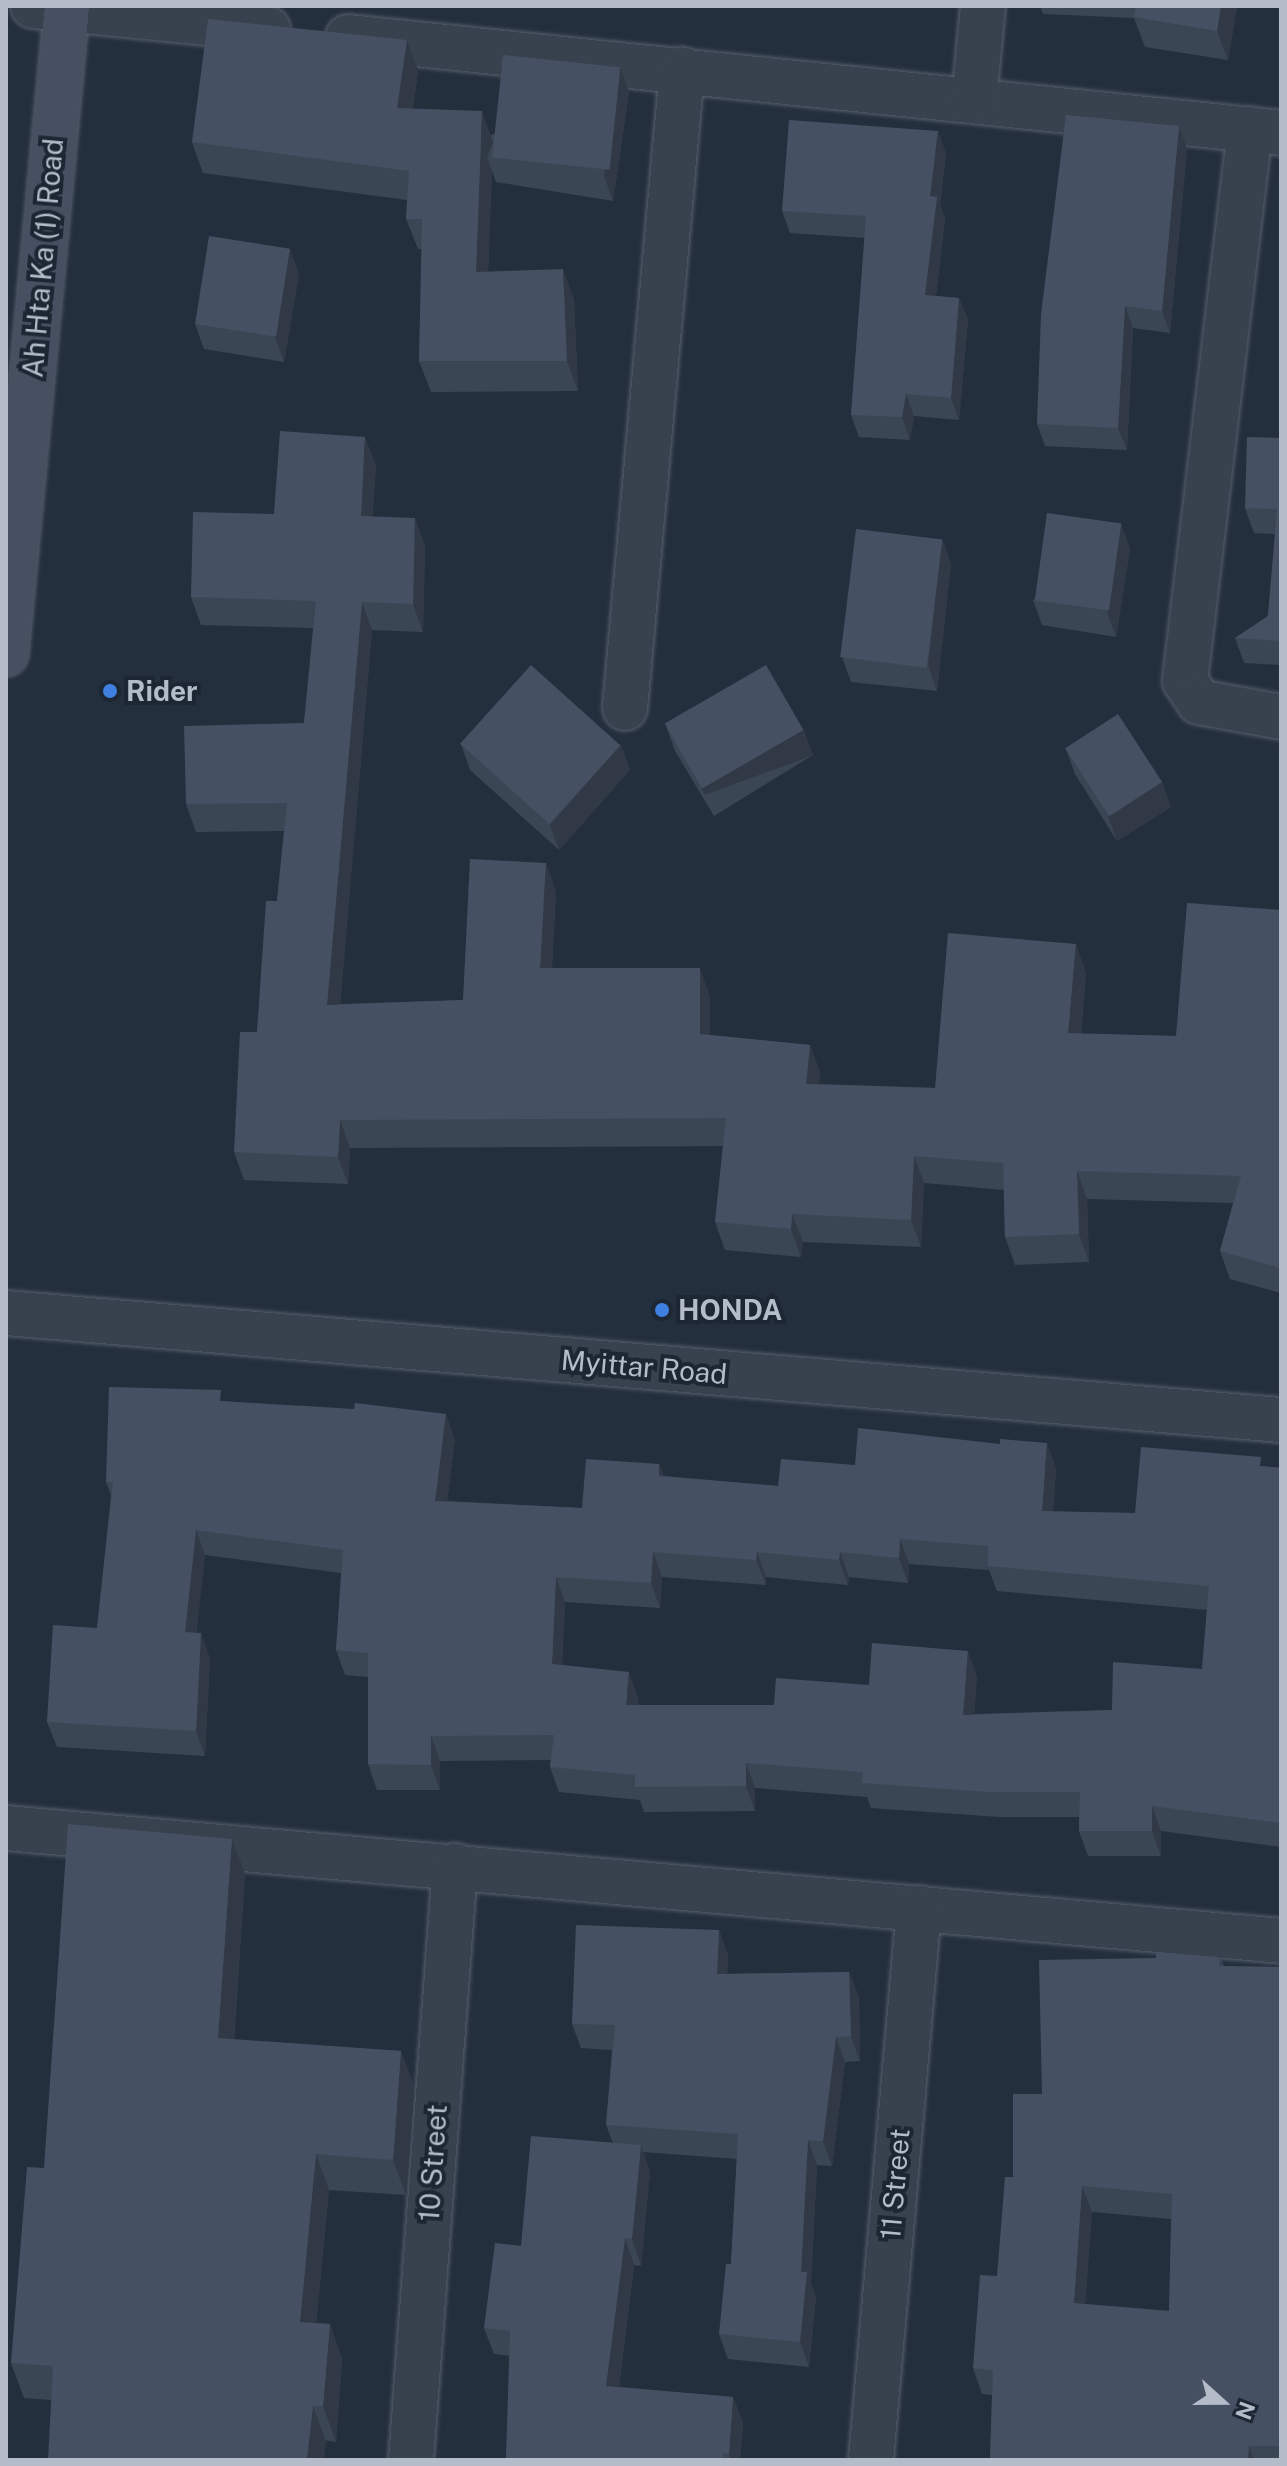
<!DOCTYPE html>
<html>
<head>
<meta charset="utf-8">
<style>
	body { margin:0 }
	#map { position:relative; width:1287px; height:2466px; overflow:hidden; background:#242f3e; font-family:"Public Sans",sans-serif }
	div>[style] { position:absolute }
	.roads { filter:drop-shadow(0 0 2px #565f6c) drop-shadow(0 0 2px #565f6c) }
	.street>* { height:44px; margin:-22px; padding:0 22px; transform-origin:22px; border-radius:22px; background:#38414e }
	.secondary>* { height:44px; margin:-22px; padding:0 22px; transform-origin:22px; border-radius:22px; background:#465061 }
	.wall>* { inset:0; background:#3b4654 }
	.shaded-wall>* { inset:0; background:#303945; transform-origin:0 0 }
	.building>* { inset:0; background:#455162; transform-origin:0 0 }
	.dots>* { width:22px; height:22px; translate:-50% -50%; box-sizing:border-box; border:4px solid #1d2633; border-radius:50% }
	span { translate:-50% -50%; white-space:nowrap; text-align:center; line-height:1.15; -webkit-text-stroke:8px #1d2633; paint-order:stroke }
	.street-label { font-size:28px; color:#b4bcc9 }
	.poi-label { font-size:28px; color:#b4bcc9; font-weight:700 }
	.left { translate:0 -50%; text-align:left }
	.frame { position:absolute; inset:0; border:8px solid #b4bcc9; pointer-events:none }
	.north { position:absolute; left:1183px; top:2362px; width:80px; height:80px; -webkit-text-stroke:6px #1d2633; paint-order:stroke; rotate:111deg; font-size:22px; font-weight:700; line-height:32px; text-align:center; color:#b4bcc9 }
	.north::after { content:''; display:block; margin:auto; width:28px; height:36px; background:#b4bcc9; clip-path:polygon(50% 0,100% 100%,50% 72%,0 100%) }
</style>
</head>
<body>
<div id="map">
	<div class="roads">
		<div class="street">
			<div style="left:33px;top:6px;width:236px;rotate:5.6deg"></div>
			<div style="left:348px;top:37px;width:938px;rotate:5.87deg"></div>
			<div style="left:974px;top:101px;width:95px;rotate:-84.6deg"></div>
			<div style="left:1250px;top:129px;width:556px;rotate:96.72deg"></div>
			<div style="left:1185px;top:681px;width:25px;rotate:56deg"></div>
			<div style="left:1199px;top:702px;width:83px;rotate:10.4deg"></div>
			<div style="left:625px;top:708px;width:641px;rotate:-84.89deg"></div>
			<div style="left:6px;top:1313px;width:1279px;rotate:4.8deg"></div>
			<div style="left:6px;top:1828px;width:1280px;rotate:5.06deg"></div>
			<div style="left:411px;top:2460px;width:596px;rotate:-85.76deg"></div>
			<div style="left:871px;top:2460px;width:554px;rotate:-85.03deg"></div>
		</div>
		<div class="secondary">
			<div style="left:6px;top:654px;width:651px;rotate:-84.62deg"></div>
		</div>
	</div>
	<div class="wall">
		<div style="clip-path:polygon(1040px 6px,1237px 6px,1228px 60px,1145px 47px,1134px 18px,1043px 14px)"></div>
		<div style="clip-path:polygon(407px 40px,418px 70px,413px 109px,491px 135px,629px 92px,613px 201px,496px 182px,492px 171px,488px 272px,574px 299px,578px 391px,431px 392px,419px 361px,422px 249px,418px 249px,406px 219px,407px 200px,203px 173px,192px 142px)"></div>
		<div style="clip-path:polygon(1179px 126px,1187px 149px,1170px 333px,1133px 328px,1127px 450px,1045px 446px,1037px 424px)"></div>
		<div style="clip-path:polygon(946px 153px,940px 205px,945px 219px,936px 296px,959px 298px,968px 320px,959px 420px,914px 416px,910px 440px,859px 437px,851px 415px,865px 238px,790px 233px,782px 211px)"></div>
		<div style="clip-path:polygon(299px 274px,284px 362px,204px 349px,195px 324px)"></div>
		<div style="clip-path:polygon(1281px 438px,1281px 665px,1244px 663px,1235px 638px,1268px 616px,1275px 534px,1254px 533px,1245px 508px)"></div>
		<div style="clip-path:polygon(376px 465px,372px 516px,425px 545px,423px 632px,372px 630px,340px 1004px,463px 1000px,556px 891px,552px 968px,710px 996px,710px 1035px,810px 1045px,820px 1072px,819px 1084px,935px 1088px,1086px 972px,1081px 1034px,1176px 1036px,1281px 910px,1281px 1293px,1230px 1279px,1220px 1251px,1233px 1203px,1087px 1199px,1089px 1262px,1015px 1265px,1005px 1237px,1004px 1190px,924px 1183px,921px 1247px,803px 1242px,801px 1257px,725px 1250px,715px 1222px,723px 1146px,350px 1148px,348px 1184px,244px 1180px,234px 1152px,257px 1032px,277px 901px,284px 831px,196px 832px,186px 804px,304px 723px,313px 628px,201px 625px,191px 597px,274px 514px)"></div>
		<div style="clip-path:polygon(1121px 524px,1130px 549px,1116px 637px,1042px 625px,1033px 600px)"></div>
		<div style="clip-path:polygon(942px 539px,951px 564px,937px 691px,851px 682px,842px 657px)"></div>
		<div style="clip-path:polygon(666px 726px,813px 755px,714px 816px,675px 751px)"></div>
		<div style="clip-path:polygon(461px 744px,621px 745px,630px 770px,559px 850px,470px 770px)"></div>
		<div style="clip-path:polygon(1066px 749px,1162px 782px,1171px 807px,1117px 841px,1075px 774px)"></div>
		<div style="clip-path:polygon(evenodd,225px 1401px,455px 1439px,447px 1501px,582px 1508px,659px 1464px,664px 1476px,778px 1486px,855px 1465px,1056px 1468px,1053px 1512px,1135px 1513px,1264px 1466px,1281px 1468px,1281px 1847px,1161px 1831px,1161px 1856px,1088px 1856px,1079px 1831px,1079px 1817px,999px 1817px,871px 1808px,867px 1797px,755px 1788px,755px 1811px,644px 1812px,640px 1800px,559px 1792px,550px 1767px,551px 1760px,440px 1761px,440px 1790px,377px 1790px,368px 1764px,368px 1677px,345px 1675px,336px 1650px,341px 1573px,205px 1555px,196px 1633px,210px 1658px,205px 1756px,57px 1747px,47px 1722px,97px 1628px,111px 1495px,106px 1482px,225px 1401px,909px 1564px,989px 1570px,997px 1591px,1207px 1610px,1202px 1669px,1112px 1710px,974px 1714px,977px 1676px,869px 1685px,774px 1705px,638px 1705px,638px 1697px,562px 1665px,565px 1602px,660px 1608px,662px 1577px,766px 1585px,766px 1577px,848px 1585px,849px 1577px,908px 1583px,909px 1564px)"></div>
		<div style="clip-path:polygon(245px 1874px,234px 2040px,401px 2051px,414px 2086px,406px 2195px,329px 2190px,316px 2323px,330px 2324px,342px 2360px,336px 2442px,51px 2400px,24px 2398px,11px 2363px,44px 2168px)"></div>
		<div style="clip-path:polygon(719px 1930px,728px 1955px,727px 1974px,849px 1972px,859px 1997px,860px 2061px,845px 2062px,832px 2166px,817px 2165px,811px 2283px,816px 2297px,809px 2367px,728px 2359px,719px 2334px,731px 2264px,737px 2159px,643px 2152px,650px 2172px,641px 2266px,634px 2265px,619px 2387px,733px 2397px,743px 2423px,740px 2460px,506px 2460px,510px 2356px,494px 2354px,484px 2328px,521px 2246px,613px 2143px,606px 2125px,612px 2050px,581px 2048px,572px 2024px)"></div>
		<div style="clip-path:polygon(evenodd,1220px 1957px,1224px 1966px,1281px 1967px,1281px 2460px,990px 2460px,992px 2395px,982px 2394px,973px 2368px,997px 2276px,1013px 2177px,1042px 2094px,1220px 1957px,1092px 2212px,1171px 2219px,1169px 2311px,1085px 2304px,1092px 2212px)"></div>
	</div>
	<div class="shaded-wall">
		<div style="clip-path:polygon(1221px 6px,1237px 6px,1228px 60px,1217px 31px)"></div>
		<div style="clip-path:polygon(407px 40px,418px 70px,409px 139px,397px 108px)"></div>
		<div style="clip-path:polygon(620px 67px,629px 92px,613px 201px,604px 176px)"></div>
		<div style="clip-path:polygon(482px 111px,493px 142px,487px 157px,492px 171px,487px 303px,476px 272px)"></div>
		<div style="clip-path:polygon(1179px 126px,1187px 149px,1170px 333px,1162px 311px)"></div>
		<div style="clip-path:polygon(938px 131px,946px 153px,940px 205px,945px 219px,933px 318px,925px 295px,930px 196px)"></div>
		<div style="clip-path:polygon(290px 249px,299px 274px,284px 362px,275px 337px)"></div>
		<div style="clip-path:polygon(563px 269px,574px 299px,578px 391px,567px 361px)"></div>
		<div style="clip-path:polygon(959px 298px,968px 320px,959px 420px,951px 398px)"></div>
		<div style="clip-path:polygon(1125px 306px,1133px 328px,1127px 450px,1118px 428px)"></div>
		<div style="clip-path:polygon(906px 394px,914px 416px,910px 440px,902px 417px)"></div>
		<div style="clip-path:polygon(365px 437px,376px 465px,371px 544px,361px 516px)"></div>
		<div style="clip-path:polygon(415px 518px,425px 545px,423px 632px,413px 604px)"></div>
		<div style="clip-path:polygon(1121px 524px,1130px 549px,1116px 637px,1107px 612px)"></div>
		<div style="clip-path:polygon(942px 539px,951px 564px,937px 691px,928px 666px)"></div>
		<div style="clip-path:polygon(362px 602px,372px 630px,338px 1032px,327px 1005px)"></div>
		<div style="left:804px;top:730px;width:27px;height:116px;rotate:70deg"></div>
		<div style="clip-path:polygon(621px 745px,630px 770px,559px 850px,550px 825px)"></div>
		<div style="clip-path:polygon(1162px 782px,1171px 807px,1117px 841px,1108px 816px)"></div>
		<div style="clip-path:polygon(546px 863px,556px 891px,550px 996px,540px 968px)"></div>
		<div style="clip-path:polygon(1076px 944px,1086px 972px,1078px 1061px,1068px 1033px)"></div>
		<div style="clip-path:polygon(700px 968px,710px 996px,710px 1061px,700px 1034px)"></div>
		<div style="clip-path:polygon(810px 1045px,820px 1072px,816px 1112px,806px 1084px)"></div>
		<div style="clip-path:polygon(340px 1120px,350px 1148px,348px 1184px,338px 1157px)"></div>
		<div style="clip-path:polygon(914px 1156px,924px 1183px,921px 1247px,911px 1220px)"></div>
		<div style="clip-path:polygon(1077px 1171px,1087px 1199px,1089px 1262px,1079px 1234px)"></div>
		<div style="clip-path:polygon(792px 1214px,803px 1242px,801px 1257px,791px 1229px)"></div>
		<div style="clip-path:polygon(446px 1414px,455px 1439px,444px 1526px,435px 1501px)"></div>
		<div style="clip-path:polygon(1047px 1443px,1056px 1468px,1051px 1536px,1042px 1511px)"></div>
		<div style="clip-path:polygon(659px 1464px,669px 1489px,659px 1476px)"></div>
		<div style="clip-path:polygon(196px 1530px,205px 1555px,194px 1657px,185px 1632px)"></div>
		<div style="clip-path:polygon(900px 1539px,909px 1564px,908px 1583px,899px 1558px)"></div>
		<div style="clip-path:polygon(653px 1552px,662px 1577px,660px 1608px,651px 1583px)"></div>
		<div style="clip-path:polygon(757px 1552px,766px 1577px,766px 1585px,756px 1560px)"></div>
		<div style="clip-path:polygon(840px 1552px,849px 1577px,848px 1585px,839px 1560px)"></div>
		<div style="clip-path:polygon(556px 1577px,565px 1602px,561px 1689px,552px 1664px)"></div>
		<div style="clip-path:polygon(201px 1633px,210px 1658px,205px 1756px,196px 1731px)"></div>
		<div style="clip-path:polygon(968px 1651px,977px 1676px,972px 1740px,963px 1715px)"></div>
		<div style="clip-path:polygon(629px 1672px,638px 1697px,635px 1730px,626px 1705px)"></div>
		<div style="clip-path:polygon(431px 1736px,440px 1761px,440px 1790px,431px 1765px)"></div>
		<div style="clip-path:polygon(746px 1763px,755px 1788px,755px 1811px,746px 1786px)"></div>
		<div style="clip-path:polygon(1152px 1806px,1161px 1831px,1161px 1856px,1152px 1831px)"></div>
		<div style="clip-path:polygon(232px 1839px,245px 1874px,231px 2074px,218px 2038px)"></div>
		<div style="clip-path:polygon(719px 1930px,728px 1955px,726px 1999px,717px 1974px)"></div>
		<div style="clip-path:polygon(849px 1972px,859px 1997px,860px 2061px,851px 2036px)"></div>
		<div style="clip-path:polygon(836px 2037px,845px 2062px,832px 2166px,823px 2141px)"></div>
		<div style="clip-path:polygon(401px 2051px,414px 2086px,406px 2195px,393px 2160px)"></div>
		<div style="clip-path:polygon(808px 2140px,817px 2165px,811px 2283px,816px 2297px,809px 2367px,800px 2342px,801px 2272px)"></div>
		<div style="clip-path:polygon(641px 2145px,650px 2172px,641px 2266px,632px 2239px)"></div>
		<div style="clip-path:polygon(316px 2154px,329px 2190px,313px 2358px,300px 2322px)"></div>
		<div style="clip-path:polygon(1082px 2186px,1092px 2212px,1083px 2330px,1074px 2303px)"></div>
		<div style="clip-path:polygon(625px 2238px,634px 2265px,616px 2413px,606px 2386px)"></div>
		<div style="clip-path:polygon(330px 2324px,342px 2360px,336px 2442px,323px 2406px)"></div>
		<div style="clip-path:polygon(733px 2397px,743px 2423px,740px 2460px,731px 2460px,729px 2454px)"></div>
		<div style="clip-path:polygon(313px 2406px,326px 2441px,324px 2460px,307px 2460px)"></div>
		<div style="clip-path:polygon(1249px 2446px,1254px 2460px,1248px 2460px)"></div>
	</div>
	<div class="building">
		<div style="clip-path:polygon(1136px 6px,1221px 6px,1217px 31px,1134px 17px)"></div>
		<div style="clip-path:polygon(208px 19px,407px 40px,397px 108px,482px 111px,476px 272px,563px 269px,567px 361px,419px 361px,422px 219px,406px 219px,409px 171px,192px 142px)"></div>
		<div style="left:503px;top:55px;width:118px;height:103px;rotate:6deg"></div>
		<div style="clip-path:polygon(1066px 115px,1179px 126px,1162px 311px,1125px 306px,1118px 428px,1037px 424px,1041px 314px)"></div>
		<div style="clip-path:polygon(789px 120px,938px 131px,930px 196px,937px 197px,925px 295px,959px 298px,951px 398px,906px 394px,902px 417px,851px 415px,866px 216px,782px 211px)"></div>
		<div style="left:209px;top:236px;width:82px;height:89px;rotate:9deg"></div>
		<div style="clip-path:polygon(280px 431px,365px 437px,361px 516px,415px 518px,413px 604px,362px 602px,327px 1005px,463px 1000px,470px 859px,546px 863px,540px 968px,700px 968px,700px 1034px,810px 1045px,806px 1084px,935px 1088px,948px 933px,1076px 944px,1068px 1033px,1176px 1036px,1187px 903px,1281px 910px,1281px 1268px,1220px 1251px,1241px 1176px,1077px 1171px,1079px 1234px,1005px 1237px,1003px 1163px,914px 1156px,911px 1220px,792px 1214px,791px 1229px,715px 1222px,726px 1118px,340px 1120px,338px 1157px,234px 1152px,240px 1032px,257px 1032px,266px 901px,277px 901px,287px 803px,186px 804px,184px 726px,304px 723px,316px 601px,191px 597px,193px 512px,274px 514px)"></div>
		<div style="clip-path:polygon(1247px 437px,1281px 438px,1281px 641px,1235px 638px,1268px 616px,1277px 509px,1245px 508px)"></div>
		<div style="left:1047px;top:513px;width:75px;height:88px;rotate:8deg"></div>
		<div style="left:856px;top:529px;width:87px;height:129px;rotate:7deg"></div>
		<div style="left:531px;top:665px;width:120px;height:106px;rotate:42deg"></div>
		<div style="left:766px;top:665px;width:75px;height:117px;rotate:60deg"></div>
		<div style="left:1118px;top:714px;width:81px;height:63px;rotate:57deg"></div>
		<div style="clip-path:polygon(evenodd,109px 1387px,221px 1390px,220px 1401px,354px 1409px,355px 1403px,446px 1414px,435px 1501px,582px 1508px,586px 1459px,659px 1464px,659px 1476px,778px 1486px,781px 1459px,855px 1465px,858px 1428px,1000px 1444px,1000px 1439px,1047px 1443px,1042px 1511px,1135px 1513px,1141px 1447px,1261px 1457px,1260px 1466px,1281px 1468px,1281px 1823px,1152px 1806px,1152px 1831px,1079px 1831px,1080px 1792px,990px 1792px,862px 1783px,863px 1772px,746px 1763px,746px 1786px,635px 1787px,635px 1775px,550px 1767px,554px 1735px,431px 1736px,431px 1765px,368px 1764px,368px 1653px,336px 1650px,343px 1550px,196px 1530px,185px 1632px,201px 1633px,196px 1731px,47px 1722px,53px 1625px,97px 1628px,113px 1482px,106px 1482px,109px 1387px,900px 1539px,988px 1546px,988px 1566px,1209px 1586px,1202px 1669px,1113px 1662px,1112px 1710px,963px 1715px,968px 1651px,872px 1643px,869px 1685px,776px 1678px,774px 1705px,626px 1705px,629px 1672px,552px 1664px,556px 1577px,651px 1583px,653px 1552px,756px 1560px,757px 1552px,839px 1560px,840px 1552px,899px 1558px,900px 1539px)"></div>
		<div style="clip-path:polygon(68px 1824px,232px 1839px,218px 2038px,401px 2051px,393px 2160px,316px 2154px,300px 2322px,330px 2324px,323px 2406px,313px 2406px,307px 2460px,48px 2460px,53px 2366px,11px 2363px,27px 2167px,44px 2168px)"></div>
		<div style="clip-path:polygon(576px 1925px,719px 1930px,717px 1974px,849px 1972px,851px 2036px,836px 2037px,823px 2141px,808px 2140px,801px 2272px,807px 2272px,800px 2342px,719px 2334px,726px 2264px,731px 2264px,738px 2134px,606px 2125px,615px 2025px,572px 2024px)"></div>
		<div style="clip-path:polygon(evenodd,1156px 1952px,1220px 1957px,1219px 1966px,1281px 1967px,1281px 2446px,1249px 2446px,1248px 2460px,990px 2460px,993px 2370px,973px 2368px,980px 2275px,997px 2276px,1005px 2177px,1013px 2177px,1013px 2094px,1042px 2094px,1039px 1960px,1156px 1958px,1156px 1952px,1082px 2186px,1172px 2194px,1169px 2311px,1074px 2303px,1082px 2186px)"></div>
		<div style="clip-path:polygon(531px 2136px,641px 2145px,632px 2239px,625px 2238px,606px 2386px,733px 2397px,729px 2454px,723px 2453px,723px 2460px,506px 2460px,510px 2331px,484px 2328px,495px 2243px,521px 2246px)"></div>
	</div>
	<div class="dots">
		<div style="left:110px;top:691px;background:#3f7fe0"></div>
		<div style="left:662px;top:1310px;background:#3f7fe0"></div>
	</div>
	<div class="street-label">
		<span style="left:43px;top:258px;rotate:-85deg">Ah Hta Ka (1) Road</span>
		<span style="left:644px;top:1367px;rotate:5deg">Myittar Road</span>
		<span style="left:433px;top:2163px;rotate:-86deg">10 Street</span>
		<span style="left:895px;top:2184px;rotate:-85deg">11 Street</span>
	</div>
	<div class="poi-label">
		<span class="left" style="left:126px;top:691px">Rider</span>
		<span class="left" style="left:678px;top:1310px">HONDA</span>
	</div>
	<div class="frame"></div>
	<div class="north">N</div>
</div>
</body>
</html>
